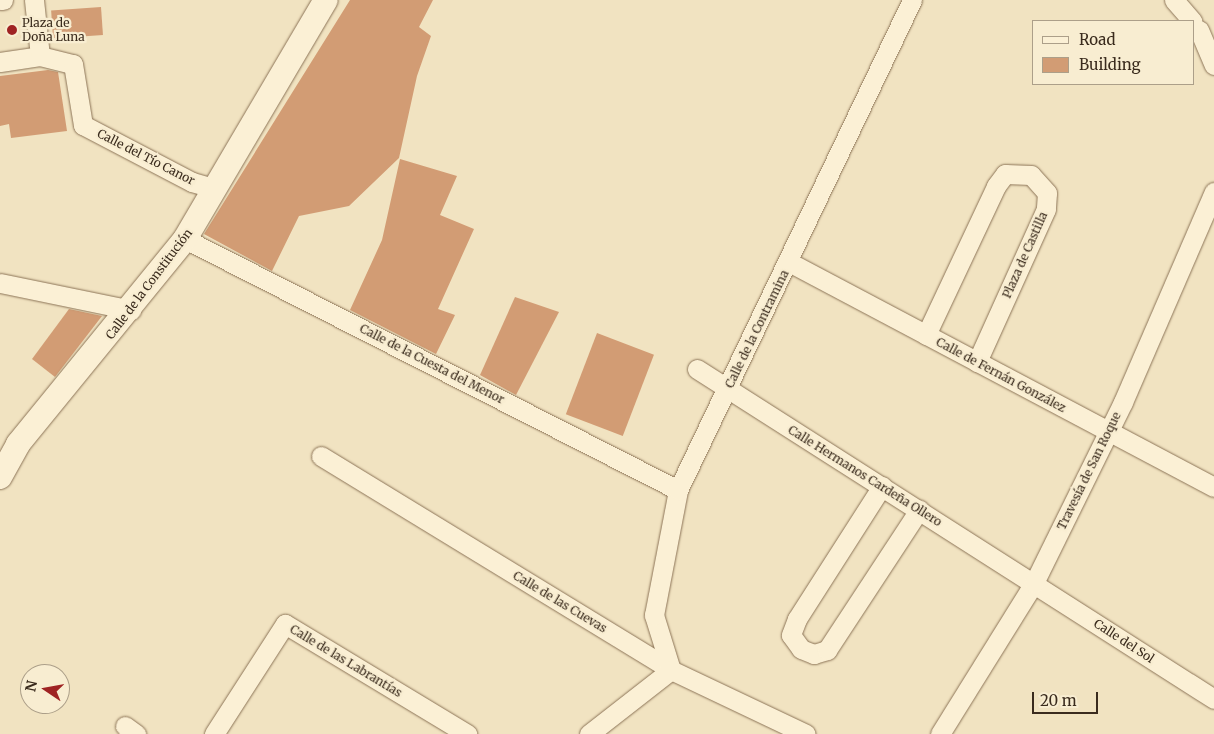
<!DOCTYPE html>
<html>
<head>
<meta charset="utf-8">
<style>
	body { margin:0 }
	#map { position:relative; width:1214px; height:734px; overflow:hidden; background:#f1e3c1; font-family:Merriweather,serif }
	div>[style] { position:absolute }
	.building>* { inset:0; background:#d29c74; transform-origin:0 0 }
	.roads { filter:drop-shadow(0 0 1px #8c7457) drop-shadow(0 0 1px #8c7457) }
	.minor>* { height:19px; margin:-9.5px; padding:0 9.5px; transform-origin:9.5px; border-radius:9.5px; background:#fbf0d5 }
	.tertiary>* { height:24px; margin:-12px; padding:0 12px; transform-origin:12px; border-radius:12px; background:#fbf0d5 }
	.dots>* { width:14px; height:14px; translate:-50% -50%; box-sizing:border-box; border:2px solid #f8edd1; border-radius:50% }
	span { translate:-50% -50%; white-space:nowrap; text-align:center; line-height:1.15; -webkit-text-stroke:4.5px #f8edd1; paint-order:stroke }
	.poi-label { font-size:12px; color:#3a2b1d }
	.left { translate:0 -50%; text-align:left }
	.street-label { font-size:12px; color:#3a2b1d }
	.legend { position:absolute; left:1032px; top:20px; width:162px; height:65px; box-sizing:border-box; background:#f8edd1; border:1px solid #ac9f89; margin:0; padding:6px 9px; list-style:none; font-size:15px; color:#3a2b1d }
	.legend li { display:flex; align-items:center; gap:10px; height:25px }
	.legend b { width:25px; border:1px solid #ac9f89 }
	.north { position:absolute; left:20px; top:664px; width:50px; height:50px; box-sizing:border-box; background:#f8edd1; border:1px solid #ac9f89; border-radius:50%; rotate:282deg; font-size:14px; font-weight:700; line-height:20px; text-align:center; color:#3a2b1d }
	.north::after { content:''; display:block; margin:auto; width:18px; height:22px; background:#9f2323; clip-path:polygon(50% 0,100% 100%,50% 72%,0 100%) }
	.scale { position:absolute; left:1032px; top:692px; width:66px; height:22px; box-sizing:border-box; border:2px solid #3a2b1d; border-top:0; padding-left:6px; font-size:15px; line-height:18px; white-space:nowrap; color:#3a2b1d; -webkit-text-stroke:4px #f8edd1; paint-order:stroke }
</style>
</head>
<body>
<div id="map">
	<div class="building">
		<div style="clip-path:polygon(350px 0,433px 0,419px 27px,431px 36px,417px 76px,399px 158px,349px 206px,299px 216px,272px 271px,204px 234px)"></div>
		<div style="left:101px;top:7px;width:28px;height:50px;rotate:86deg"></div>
		<div style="clip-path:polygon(48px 70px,58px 72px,67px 131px,11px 138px,9px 124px,0 126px,0 76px)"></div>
		<div style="clip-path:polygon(400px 159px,457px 176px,440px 215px,474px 229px,438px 309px,455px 315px,436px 354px,350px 310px,382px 240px)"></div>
		<div style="clip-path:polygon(515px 297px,559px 312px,516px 395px,480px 375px)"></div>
		<div style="clip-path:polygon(69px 309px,102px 316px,55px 377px,32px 359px)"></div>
		<div style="left:597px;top:333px;width:61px;height:87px;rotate:21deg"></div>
	</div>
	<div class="roads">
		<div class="minor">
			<div style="left:0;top:0;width:3px"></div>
			<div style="left:34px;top:0;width:56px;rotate:83.9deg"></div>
			<div style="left:1174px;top:0;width:28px;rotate:49deg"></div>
			<div style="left:1199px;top:30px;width:38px;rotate:67deg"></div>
			<div style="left:0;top:62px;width:40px;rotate:-8.5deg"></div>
			<div style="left:40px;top:56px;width:34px;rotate:14deg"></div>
			<div style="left:73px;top:64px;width:62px;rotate:80.7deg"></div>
			<div style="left:83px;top:125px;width:123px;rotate:27.6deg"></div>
			<div style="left:192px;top:182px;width:25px;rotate:16deg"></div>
			<div style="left:185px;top:239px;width:553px;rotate:26.98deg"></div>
			<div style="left:789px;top:262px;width:481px;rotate:27.9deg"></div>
			<div style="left:0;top:283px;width:134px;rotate:11.6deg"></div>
			<div style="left:926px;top:335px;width:165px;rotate:-64.8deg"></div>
			<div style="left:996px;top:186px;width:15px;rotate:-53deg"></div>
			<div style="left:1005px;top:174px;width:26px;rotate:2deg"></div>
			<div style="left:1031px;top:175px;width:24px;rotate:48deg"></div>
			<div style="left:1047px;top:193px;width:16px;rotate:94deg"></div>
			<div style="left:1046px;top:209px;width:168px;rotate:114.3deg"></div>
			<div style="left:697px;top:369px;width:613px;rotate:32.55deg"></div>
			<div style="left:321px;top:456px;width:410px;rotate:31.4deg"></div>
			<div style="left:671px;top:670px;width:149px;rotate:25.4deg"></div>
			<div style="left:882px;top:486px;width:158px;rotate:122.6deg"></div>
			<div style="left:797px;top:619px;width:17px;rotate:111deg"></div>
			<div style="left:791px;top:635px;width:17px;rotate:54deg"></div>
			<div style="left:801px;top:649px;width:14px;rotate:21deg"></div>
			<div style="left:814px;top:654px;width:14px;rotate:-17deg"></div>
			<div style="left:827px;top:650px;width:168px;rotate:-56.7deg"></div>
			<div style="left:671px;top:670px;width:58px;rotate:-107.2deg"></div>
			<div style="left:654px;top:615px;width:127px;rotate:-79.1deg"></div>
			<div style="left:678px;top:490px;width:543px;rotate:-64.47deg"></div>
			<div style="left:125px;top:726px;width:14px;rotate:36deg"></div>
			<div style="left:214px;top:734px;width:131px;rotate:-57.2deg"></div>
			<div style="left:285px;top:624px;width:213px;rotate:31.1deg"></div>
			<div style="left:589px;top:734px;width:104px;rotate:-38deg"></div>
			<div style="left:940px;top:734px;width:178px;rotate:-58.1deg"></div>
			<div style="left:1034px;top:583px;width:202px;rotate:-63.8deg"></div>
			<div style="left:1123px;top:402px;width:229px;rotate:-66.6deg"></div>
		</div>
		<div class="tertiary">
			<div style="left:0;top:477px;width:38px;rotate:-61deg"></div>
			<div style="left:18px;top:444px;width:264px;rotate:-50.8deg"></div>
			<div style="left:185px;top:239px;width:277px;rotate:-59.5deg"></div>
		</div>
	</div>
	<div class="dots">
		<div style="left:12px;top:30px;background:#9f2323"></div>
	</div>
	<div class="poi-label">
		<span class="left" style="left:22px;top:30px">Plaza de<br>Doña Luna</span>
	</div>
	<div class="street-label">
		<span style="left:146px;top:157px;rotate:27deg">Calle del Tío Canor</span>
		<span style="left:1025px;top:255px;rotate:-66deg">Plaza de Castilla</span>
		<span style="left:149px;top:284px;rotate:-53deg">Calle de la Constitución</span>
		<span style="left:757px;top:329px;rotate:-64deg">Calle de la Contramina</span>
		<span style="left:432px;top:364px;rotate:27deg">Calle de la Cuesta del Menor</span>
		<span style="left:1001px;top:375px;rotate:28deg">Calle de Fernán González</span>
		<span style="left:1089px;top:471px;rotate:-64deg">Travesía de San Roque</span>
		<span style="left:865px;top:476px;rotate:32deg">Calle Hermanos Cardeña Ollero</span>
		<span style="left:560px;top:602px;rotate:31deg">Calle de las Cuevas</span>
		<span style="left:1124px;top:641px;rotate:33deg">Calle del Sol</span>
		<span style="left:346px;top:661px;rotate:31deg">Calle de las Labrantías</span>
	</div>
	<ul class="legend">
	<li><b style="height:6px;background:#fbf0d5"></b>Road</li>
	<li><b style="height:14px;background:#d29c74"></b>Building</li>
	</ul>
	<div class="north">N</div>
	<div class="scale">20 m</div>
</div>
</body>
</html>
